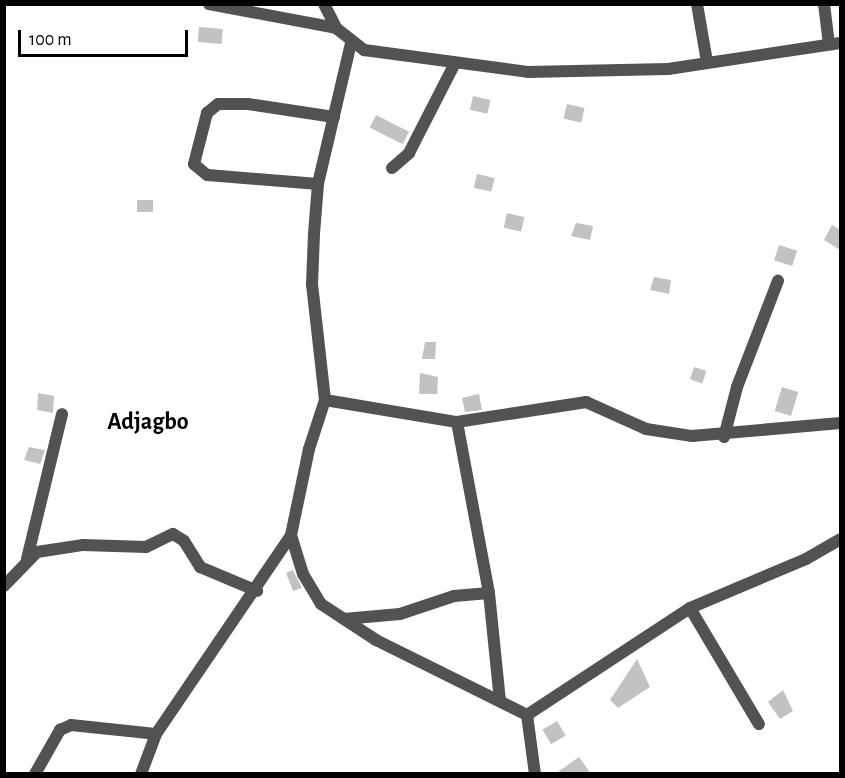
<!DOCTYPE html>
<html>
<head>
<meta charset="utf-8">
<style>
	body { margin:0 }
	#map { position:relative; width:845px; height:778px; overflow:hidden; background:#fff; font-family:"Alegreya Sans",sans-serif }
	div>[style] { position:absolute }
	.building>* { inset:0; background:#c2c2c2; transform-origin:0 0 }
	.street>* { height:12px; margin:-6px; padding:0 6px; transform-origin:6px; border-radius:6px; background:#525252 }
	span { translate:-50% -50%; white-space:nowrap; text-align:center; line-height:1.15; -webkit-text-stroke:6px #fff; paint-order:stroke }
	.quarter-label { font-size:24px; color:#000; font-weight:700 }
	.frame { position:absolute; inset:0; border:6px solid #000; pointer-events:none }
	.scale { position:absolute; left:18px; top:30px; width:170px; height:27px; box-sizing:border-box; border:3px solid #000; border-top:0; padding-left:8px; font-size:18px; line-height:21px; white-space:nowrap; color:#000; -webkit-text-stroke:4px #fff; paint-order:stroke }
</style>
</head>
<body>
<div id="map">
	<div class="building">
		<div style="left:199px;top:27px;width:24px;height:15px;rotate:5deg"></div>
		<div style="left:473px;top:96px;width:18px;height:14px;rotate:13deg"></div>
		<div style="left:567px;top:104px;width:18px;height:15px;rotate:13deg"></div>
		<div style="left:376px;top:115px;width:37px;height:14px;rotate:27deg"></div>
		<div style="left:477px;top:174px;width:18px;height:14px;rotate:13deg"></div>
		<div style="left:137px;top:200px;width:16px;height:12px"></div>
		<div style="left:507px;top:213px;width:18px;height:15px;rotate:13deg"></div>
		<div style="clip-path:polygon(576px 223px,593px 226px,590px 240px,571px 236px)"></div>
		<div style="clip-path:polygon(832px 225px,840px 230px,840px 250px,824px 240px)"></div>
		<div style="left:779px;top:245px;width:19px;height:16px;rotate:18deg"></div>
		<div style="clip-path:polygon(654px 277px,671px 280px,669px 294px,650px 290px)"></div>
		<div style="clip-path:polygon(425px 342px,436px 342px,435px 359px,422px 359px)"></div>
		<div style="left:694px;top:367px;width:13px;height:13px;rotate:18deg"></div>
		<div style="clip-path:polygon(420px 373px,438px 377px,437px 394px,419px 394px)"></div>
		<div style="left:782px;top:387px;width:17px;height:25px;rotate:17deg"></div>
		<div style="clip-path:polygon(38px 393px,54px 396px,53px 413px,37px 410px)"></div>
		<div style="clip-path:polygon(479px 394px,482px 410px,465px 412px,462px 398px)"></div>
		<div style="clip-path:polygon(29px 447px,45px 450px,40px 464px,24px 460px)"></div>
		<div style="clip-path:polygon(293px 570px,302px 588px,293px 591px,286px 573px)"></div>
		<div style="clip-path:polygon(637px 659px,650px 687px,618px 708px,610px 700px)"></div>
		<div style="clip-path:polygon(783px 690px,793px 711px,780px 719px,768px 702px)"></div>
		<div style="left:557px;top:721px;width:17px;height:17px;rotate:59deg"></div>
		<div style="clip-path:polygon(579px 757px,591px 774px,555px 774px)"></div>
	</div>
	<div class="street">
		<div style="left:209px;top:4px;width:129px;rotate:10.7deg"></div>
		<div style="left:324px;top:4px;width:27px;rotate:63deg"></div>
		<div style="left:336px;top:28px;width:36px;rotate:38deg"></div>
		<div style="left:364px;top:50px;width:165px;rotate:7.6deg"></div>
		<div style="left:528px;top:72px;width:140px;rotate:-1.2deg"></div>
		<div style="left:668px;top:69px;width:174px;rotate:-8.6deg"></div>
		<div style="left:697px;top:4px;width:59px;rotate:80.2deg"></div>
		<div style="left:824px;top:4px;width:40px;rotate:82.9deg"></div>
		<div style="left:351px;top:43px;width:145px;rotate:103.2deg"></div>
		<div style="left:318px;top:184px;width:50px;rotate:94.6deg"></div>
		<div style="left:314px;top:234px;width:50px;rotate:92.3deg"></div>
		<div style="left:312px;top:284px;width:117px;rotate:83.6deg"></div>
		<div style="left:325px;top:400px;width:52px;rotate:108.1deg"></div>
		<div style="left:309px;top:449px;width:88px;rotate:101.8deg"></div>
		<div style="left:291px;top:535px;width:41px;rotate:72.9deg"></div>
		<div style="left:303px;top:574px;width:35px;rotate:59deg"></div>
		<div style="left:321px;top:604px;width:66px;rotate:33.2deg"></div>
		<div style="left:376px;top:640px;width:169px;rotate:26.4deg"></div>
		<div style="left:527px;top:715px;width:60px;rotate:82.3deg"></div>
		<div style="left:392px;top:168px;width:23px;rotate:-41deg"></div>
		<div style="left:409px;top:153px;width:99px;rotate:-62.9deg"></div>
		<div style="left:318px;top:184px;width:111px;rotate:-175.4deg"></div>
		<div style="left:207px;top:175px;width:17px;rotate:-140deg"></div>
		<div style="left:194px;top:164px;width:53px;rotate:-75.7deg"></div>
		<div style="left:207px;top:113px;width:14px;rotate:-39deg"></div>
		<div style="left:218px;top:104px;width:30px"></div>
		<div style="left:248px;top:104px;width:87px;rotate:8.6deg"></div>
		<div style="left:325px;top:400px;width:134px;rotate:9.5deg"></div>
		<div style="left:457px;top:422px;width:131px;rotate:-8.8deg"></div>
		<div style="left:586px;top:402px;width:66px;rotate:24.2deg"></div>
		<div style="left:646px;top:429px;width:47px;rotate:8.7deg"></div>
		<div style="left:692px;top:436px;width:149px;rotate:-5deg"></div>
		<div style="left:457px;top:422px;width:174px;rotate:79.4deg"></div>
		<div style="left:489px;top:593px;width:109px;rotate:84.2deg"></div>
		<div style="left:724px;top:437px;width:52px;rotate:-75.4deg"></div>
		<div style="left:737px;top:387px;width:114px;rotate:-68.9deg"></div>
		<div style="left:27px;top:559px;width:149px;rotate:-76.4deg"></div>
		<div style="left:4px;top:586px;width:47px;rotate:-45.9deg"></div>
		<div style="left:37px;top:552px;width:47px;rotate:-8.7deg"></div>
		<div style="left:83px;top:545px;width:63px;rotate:1.8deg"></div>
		<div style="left:146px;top:547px;width:30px;rotate:-26deg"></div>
		<div style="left:173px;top:534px;width:13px;rotate:32deg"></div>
		<div style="left:184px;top:541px;width:31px;rotate:58deg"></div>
		<div style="left:200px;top:567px;width:62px;rotate:22.8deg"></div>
		<div style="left:690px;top:608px;width:135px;rotate:59.3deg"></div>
		<div style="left:344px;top:619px;width:56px;rotate:-5.1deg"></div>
		<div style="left:400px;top:614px;width:57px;rotate:-18.4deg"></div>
		<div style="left:454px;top:596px;width:35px;rotate:-5deg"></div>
		<div style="left:527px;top:715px;width:195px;rotate:-33.3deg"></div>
		<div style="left:690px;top:608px;width:126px;rotate:-22.9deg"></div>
		<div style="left:806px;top:559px;width:39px;rotate:-30deg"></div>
		<div style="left:35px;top:774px;width:51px;rotate:-60.4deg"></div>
		<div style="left:60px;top:730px;width:12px;rotate:-24deg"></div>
		<div style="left:71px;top:725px;width:85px;rotate:6deg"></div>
		<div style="left:141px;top:774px;width:43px;rotate:-69.4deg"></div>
		<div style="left:156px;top:734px;width:240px;rotate:-55.8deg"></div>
	</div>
	<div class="quarter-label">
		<span style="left:148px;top:423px">Adjagbo</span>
	</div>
	<div class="frame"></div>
	<div class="scale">100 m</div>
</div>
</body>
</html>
